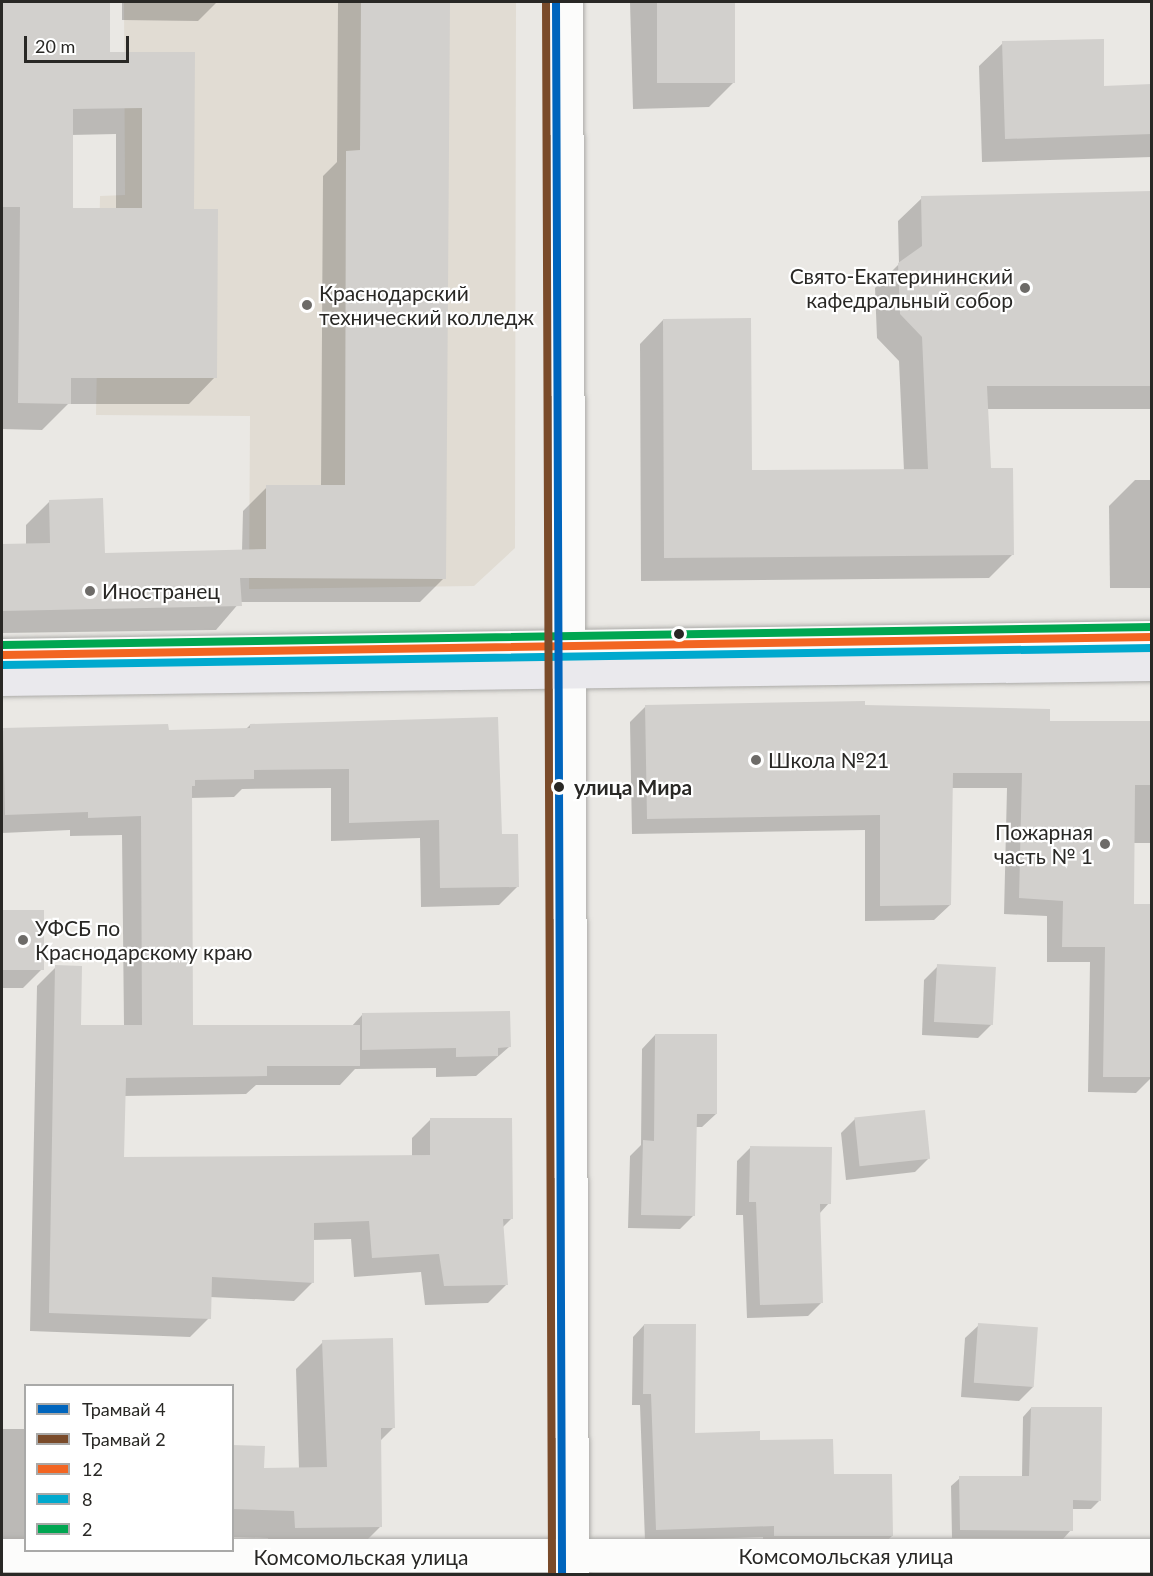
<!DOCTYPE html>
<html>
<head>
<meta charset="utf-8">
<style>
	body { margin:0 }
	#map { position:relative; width:1153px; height:1576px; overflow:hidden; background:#eae8e4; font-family:Lato,sans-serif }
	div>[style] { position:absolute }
	.built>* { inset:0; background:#e1dcd3 }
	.shadow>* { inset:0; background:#0003; transform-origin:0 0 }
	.building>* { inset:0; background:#d2d0cd; transform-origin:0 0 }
	.roads { filter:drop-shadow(0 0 2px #acaba8) drop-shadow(0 0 2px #acaba8) }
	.minor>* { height:33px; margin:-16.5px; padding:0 16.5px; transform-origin:16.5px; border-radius:16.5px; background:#fcfcfb }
	.major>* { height:33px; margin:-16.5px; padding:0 16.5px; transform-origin:16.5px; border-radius:16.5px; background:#eae9ed }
	.bus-1>* { height:8px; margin:-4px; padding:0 4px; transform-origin:4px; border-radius:4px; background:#f26522 }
	.bus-2>* { height:8px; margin:-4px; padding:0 4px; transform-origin:4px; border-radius:4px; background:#00a9ce }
	.bus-3>* { height:8px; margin:-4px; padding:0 4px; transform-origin:4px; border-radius:4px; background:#00a651 }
	.tram-1>* { height:8px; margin:-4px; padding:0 4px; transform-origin:4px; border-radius:4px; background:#0065bd }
	.tram-2>* { height:8px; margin:-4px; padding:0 4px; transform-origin:4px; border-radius:4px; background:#7a4b2a }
	.dots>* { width:16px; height:16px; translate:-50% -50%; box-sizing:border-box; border:3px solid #fff; border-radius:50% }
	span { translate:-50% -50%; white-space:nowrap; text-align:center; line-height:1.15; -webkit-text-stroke:4.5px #fff; paint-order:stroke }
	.poi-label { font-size:21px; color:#292825 }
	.right { translate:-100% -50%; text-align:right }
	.left { translate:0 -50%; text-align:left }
	.stop-label { font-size:21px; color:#292825; font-weight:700 }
	.street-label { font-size:21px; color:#292825 }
	.frame { position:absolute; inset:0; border:3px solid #292825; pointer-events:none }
	.legend { position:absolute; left:24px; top:1384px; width:210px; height:168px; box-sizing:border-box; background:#fff; border:2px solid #a9a9a8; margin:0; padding:8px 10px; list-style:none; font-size:18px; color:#292825 }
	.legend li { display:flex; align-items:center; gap:12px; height:30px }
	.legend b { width:30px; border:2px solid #a9a9a8 }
	.scale { position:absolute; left:24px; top:36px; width:105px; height:27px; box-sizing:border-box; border:3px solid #292825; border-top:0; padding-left:8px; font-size:18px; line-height:21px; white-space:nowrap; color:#292825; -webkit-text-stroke:4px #fff; paint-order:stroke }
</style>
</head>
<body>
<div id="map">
	<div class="built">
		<div style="clip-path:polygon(124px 2px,516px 2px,515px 548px,474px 586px,249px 589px,250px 416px,96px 415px,100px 196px,125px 195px)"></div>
	</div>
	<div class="shadow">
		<div style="clip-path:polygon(evenodd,2px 2px,109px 2px,109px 53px,193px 53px,193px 210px,215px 377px,189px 404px,68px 404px,42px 430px,2px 429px,2px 2px,116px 134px,116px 210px,72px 209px,71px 135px,116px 134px)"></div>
		<div style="clip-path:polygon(122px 2px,217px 2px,198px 21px,122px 20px)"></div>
		<div style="clip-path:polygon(338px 2px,448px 2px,444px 578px,420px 602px,240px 602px,216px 630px,2px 633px,2px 546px,26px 545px,26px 525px,50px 501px,104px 555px,242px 551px,243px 511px,267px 487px,321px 487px,323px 176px,337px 162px)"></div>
		<div style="clip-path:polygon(630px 2px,733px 2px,735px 81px,709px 107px,633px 109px)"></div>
		<div style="clip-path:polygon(1003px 43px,1103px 87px,1152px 86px,1152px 157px,982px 162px,979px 66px)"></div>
		<div style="clip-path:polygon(1151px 192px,1152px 409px,987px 409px,989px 470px,1012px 555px,989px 578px,641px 581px,640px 344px,663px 320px,751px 472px,904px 471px,899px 361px,877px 338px,875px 288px,899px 264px,898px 221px,922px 198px)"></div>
		<div style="clip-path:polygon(1135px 480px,1152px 480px,1152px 588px,1110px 588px,1109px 506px)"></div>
		<div style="clip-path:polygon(646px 706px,863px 706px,1048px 723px,1152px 723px,1152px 843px,1133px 843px,1133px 905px,1152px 1077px,1136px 1093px,1088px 1092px,1090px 962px,1047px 962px,1047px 916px,1004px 914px,1007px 788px,952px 788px,950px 905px,934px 920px,865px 921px,865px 830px,632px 834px,630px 722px)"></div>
		<div style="clip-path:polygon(250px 725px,500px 836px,518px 886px,499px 905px,421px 907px,420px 838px,331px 841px,331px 788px,242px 789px,234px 797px,190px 798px,192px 1026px,351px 1027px,362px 1015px,509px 1047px,476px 1076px,436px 1077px,436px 1068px,355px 1069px,340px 1085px,256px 1085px,246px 1094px,124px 1096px,122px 1159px,412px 1156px,412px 1138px,431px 1119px,512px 1218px,502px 1228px,507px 1284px,488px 1303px,425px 1305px,421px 1272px,354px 1277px,351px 1239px,313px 1240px,313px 1282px,294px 1301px,210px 1297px,209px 1318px,190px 1337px,30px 1331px,37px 986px,56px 967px,80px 1027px,124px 1026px,122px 835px,70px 836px,70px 830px,2px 833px,2px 731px,245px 730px)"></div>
		<div style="clip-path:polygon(2px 912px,42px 912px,42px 969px,23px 988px,2px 988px)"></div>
		<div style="clip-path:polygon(938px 966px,992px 1024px,978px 1038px,922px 1035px,924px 980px)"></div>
		<div style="clip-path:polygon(655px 1035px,716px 1114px,702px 1127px,695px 1127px,693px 1216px,680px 1229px,628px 1228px,630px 1156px,641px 1145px,642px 1049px)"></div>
		<div style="clip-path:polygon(855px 1119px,928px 1159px,915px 1172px,846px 1180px,841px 1133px)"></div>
		<div style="clip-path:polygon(751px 1147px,829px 1203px,819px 1214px,822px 1302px,808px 1316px,747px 1318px,743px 1215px,736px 1215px,737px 1161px)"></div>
		<div style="clip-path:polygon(644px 1325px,694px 1435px,759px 1441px,892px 1536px,880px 1547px,763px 1547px,763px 1537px,645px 1541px,640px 1405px,632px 1405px,633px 1337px)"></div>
		<div style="clip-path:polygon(979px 1325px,1033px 1387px,1019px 1401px,961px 1397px,965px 1338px)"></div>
		<div style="clip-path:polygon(323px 1342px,394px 1427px,379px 1442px,380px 1527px,353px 1554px,268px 1555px,268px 1538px,232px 1537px,232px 1447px,263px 1470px,299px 1469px,296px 1369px)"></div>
		<div style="clip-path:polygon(1031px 1408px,1099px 1501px,1091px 1509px,1072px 1509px,1071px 1530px,1063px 1539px,952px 1538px,951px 1486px,960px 1478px,1022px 1477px,1023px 1417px)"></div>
		<div style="left:2px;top:1429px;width:24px;height:112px"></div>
	</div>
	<div class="building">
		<div style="clip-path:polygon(evenodd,2px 2px,110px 2px,110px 52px,195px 52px,194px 209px,218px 209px,217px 378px,71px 378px,71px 404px,18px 403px,20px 207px,2px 207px,2px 2px,142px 108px,142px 208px,73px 208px,73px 109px,142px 108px)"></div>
		<div style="clip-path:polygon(361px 2px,450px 2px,446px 579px,240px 578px,242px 606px,2px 611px,2px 544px,50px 543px,49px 500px,103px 498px,105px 553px,266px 549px,266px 485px,345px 485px,346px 151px,360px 150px)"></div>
		<div style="left:657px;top:2px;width:78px;height:81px"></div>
		<div style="clip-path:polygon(1104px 39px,1104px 86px,1152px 84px,1152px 134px,1005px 139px,1002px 41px)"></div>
		<div style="clip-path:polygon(1152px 191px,1152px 386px,987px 386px,991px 468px,1013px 468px,1014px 555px,664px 558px,663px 319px,751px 318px,752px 470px,928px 469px,922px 337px,900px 314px,898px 263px,922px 246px,921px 196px)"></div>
		<div style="clip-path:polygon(865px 701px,865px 705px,1050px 709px,1050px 721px,1152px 721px,1152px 785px,1135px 785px,1134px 904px,1152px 904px,1152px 1077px,1103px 1077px,1105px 947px,1062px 947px,1063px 901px,1019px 898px,1022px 773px,953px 773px,951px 905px,880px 906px,880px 815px,647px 819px,645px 705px)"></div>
		<div style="clip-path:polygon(498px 717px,502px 834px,518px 834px,519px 887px,440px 888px,439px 820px,349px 823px,349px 769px,254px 770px,254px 779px,195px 780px,195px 786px,192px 786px,193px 1025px,360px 1025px,360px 1066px,267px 1066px,267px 1076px,126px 1078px,124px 1157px,430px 1155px,430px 1118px,512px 1118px,513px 1219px,503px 1219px,508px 1285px,444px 1286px,439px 1254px,372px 1258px,369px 1221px,314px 1223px,314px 1283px,212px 1277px,211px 1319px,49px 1313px,55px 965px,82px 966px,81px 1025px,142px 1025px,141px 816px,88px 818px,88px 812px,5px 815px,3px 728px,168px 724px,169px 730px,250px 728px,250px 724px)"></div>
		<div style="left:2px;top:910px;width:42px;height:60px"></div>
		<div style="left:937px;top:964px;width:59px;height:58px;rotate:3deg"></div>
		<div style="clip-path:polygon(510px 1011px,511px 1047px,498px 1048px,498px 1056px,456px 1057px,456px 1048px,362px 1050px,362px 1013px)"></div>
		<div style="clip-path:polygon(655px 1034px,717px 1034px,717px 1114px,697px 1114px,695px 1216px,641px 1215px,643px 1140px,654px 1141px)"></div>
		<div style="left:925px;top:1110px;width:49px;height:71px;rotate:84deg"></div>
		<div style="clip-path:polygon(750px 1146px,832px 1147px,831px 1204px,820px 1204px,823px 1303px,760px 1305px,756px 1202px,749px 1202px)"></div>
		<div style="left:978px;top:1323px;width:60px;height:60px;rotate:4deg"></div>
		<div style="clip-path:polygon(644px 1324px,696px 1324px,695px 1433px,760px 1431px,760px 1440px,833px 1439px,834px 1474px,892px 1474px,893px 1536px,774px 1536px,774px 1526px,656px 1530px,651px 1394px,643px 1394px)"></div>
		<div style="clip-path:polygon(393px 1338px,395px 1428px,381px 1428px,382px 1527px,295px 1528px,294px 1511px,232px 1509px,232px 1445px,265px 1446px,264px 1468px,327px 1467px,322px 1340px)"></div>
		<div style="clip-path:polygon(1031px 1407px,1102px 1407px,1101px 1501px,1073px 1500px,1073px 1531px,960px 1530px,959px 1476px,1029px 1476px)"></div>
	</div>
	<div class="roads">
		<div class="minor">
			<div style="left:566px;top:2px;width:1572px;rotate:89.78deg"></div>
			<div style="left:2px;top:655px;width:1150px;rotate:-0.9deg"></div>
			<div style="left:2px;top:1555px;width:1150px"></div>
		</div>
		<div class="major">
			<div style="left:2px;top:679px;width:1150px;rotate:-0.75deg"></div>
		</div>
	</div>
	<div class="bus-1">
		<div style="left:2px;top:655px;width:1150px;rotate:-0.9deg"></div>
	</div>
	<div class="bus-2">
		<div style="left:2px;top:665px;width:1150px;rotate:-0.85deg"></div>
	</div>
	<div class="bus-3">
		<div style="left:2px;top:645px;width:1150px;rotate:-0.9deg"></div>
	</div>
	<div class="tram-1">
		<div style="left:556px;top:2px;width:1572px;rotate:89.78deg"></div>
	</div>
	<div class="tram-2">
		<div style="left:546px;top:2px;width:1572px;rotate:89.78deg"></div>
	</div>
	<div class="dots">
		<div style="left:1025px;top:288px;background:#6d6b68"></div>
		<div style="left:307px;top:305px;background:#6d6b68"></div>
		<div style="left:90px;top:591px;background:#6d6b68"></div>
		<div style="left:679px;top:634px;background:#292825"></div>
		<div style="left:756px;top:760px;background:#6d6b68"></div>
		<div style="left:559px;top:787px;background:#292825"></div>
		<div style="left:1105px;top:844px;background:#6d6b68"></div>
		<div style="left:23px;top:940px;background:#6d6b68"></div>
	</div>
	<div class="poi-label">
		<span class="right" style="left:1013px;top:288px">Свято-Екатерининский<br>кафедральный собор</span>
		<span class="left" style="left:319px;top:305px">Краснодарский<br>технический колледж</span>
		<span class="left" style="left:102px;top:591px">Иностранец</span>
		<span class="left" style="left:768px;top:760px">Школа №21</span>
		<span class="right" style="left:1093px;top:844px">Пожарная<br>часть № 1</span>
		<span class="left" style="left:35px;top:940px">УФСБ по<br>Краснодарскому краю</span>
	</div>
	<div class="stop-label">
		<span class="left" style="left:574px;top:787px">улица Мира</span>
	</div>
	<div class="street-label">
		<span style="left:846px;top:1556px">Комсомольская улица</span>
		<span style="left:361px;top:1557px">Комсомольская улица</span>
	</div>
	<div class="frame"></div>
	<ul class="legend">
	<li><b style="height:8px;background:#0065bd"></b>Трамвай 4</li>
	<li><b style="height:8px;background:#7a4b2a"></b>Трамвай 2</li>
	<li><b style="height:8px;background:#f26522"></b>12</li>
	<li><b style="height:8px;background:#00a9ce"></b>8</li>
	<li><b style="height:8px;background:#00a651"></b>2</li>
	</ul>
	<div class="scale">20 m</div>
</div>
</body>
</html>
